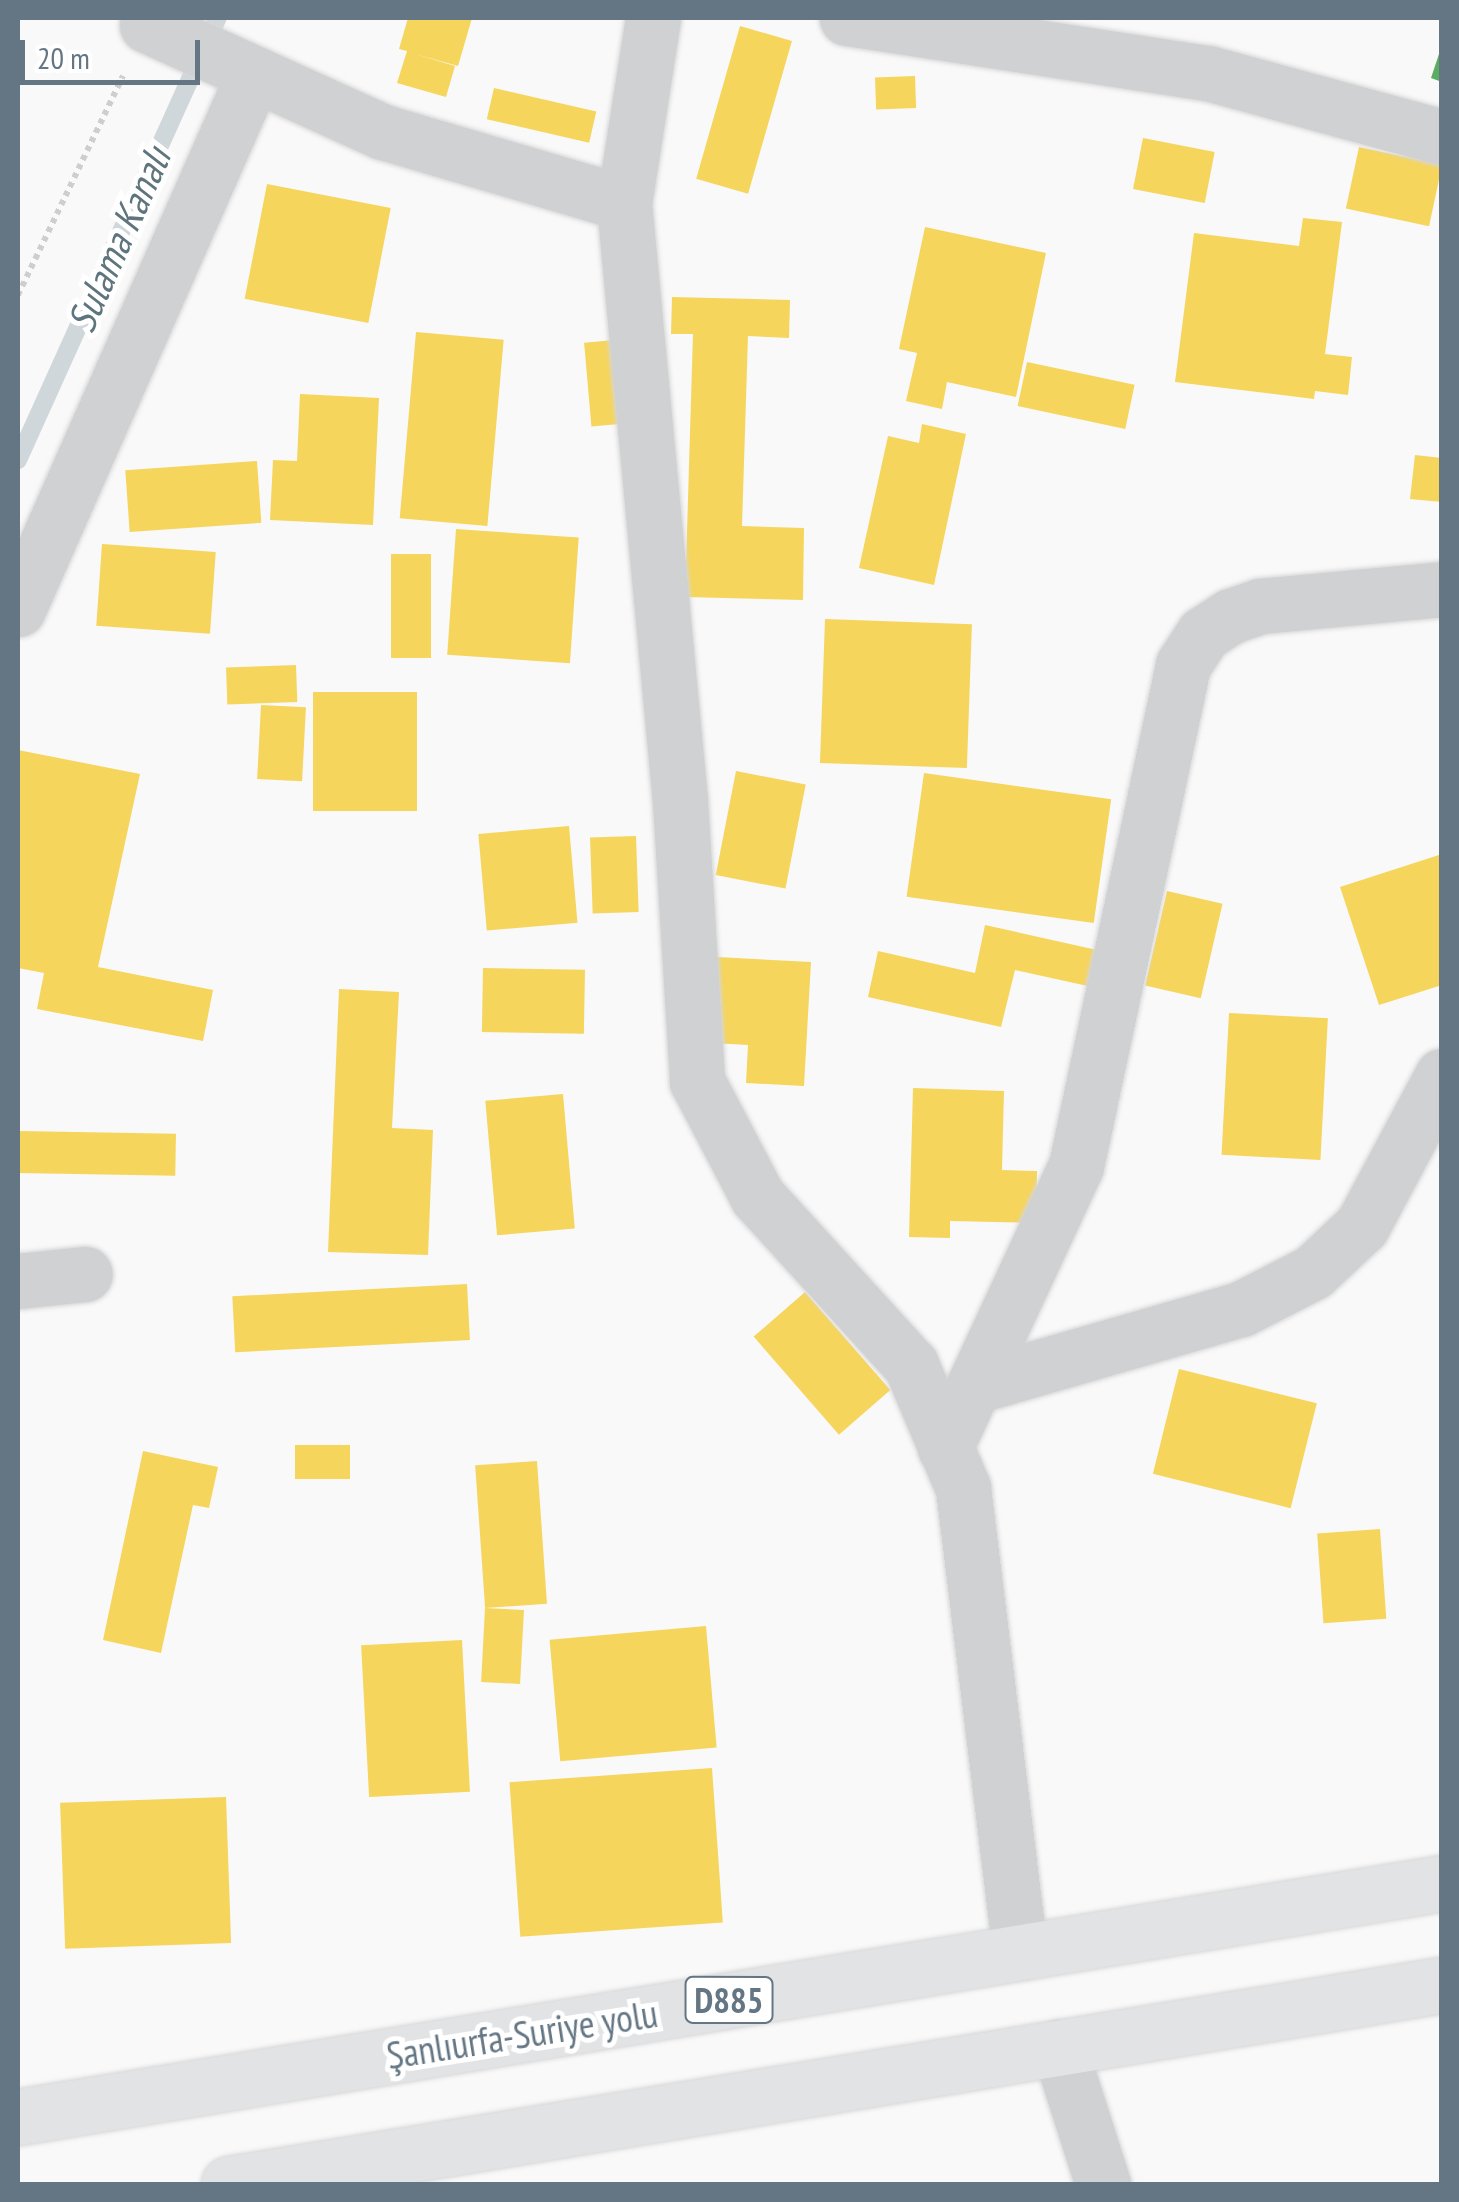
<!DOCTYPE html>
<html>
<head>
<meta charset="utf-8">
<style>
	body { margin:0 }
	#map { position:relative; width:1459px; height:2202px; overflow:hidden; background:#f9f9f9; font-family:"PT Sans Narrow",sans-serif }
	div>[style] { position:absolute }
	.homes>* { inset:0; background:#f6d55c; transform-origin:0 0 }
	.public>* { inset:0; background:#5aae61 }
	.stream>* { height:18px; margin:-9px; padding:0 9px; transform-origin:9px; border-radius:9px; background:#d0d7db }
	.path>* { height:6px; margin-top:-3px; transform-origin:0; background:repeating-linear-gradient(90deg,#cdcecf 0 5px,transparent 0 10px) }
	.roads { filter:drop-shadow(0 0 2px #d6d6d7) drop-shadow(0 0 2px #d6d6d7) }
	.minor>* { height:55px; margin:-27.5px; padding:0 27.5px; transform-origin:27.5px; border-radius:27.5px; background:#cfd1d2 }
	.trunk>* { height:55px; margin:-27.5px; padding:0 27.5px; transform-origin:27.5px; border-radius:27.5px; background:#e2e3e4 }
	span { translate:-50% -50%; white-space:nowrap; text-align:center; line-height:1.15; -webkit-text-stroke:10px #fff; paint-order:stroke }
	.shield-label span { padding:2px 8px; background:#fff; border:2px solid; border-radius:8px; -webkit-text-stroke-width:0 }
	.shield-label { font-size:35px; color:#647684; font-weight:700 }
	.street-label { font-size:38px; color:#647684 }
	.water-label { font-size:40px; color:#5e757d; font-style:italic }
	.frame { position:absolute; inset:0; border:20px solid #647684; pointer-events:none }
	.scale { position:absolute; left:20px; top:40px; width:180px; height:45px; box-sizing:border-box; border:5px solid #647684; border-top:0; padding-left:12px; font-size:30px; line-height:35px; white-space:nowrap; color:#647684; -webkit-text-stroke:8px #fff; paint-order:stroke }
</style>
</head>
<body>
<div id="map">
	<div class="homes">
		<div style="clip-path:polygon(408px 18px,472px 18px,458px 66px,415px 54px,455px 66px,446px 97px,397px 83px,407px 51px,399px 49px)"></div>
		<div style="left:740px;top:26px;width:54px;height:159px;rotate:16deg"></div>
		<div style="left:915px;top:76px;width:32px;height:40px;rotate:88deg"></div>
		<div style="left:494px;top:88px;width:105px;height:32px;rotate:13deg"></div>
		<div style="left:1143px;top:138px;width:73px;height:52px;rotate:11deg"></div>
		<div style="left:1359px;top:147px;width:85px;height:63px;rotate:12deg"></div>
		<div style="left:267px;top:184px;width:126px;height:117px;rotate:11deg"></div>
		<div style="clip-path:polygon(1303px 218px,1342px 222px,1325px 354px,1352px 357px,1348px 395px,1315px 391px,1314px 399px,1175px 382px,1194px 233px,1299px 246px)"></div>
		<div style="clip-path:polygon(925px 227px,1046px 253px,1016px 397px,947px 382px,942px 409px,906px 401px,917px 353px,899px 349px)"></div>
		<div style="clip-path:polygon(672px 297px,790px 300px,789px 338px,748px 336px,742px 526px,804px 528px,803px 600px,685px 597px,693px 334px,671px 334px)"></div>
		<div style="left:416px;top:332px;width:88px;height:187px;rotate:5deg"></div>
		<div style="left:615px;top:340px;width:84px;height:31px;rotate:85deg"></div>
		<div style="left:1027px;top:362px;width:110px;height:45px;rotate:12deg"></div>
		<div style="clip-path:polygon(300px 394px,379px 398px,373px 525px,270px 520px,273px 460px,297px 461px)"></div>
		<div style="clip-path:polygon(922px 424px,966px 434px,934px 585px,859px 568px,888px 436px,919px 443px)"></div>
		<div style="clip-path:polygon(1415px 455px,1442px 458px,1442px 502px,1410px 499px)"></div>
		<div style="left:257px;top:461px;width:62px;height:132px;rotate:86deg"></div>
		<div style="left:456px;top:529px;width:123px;height:126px;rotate:4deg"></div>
		<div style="left:102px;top:544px;width:114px;height:82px;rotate:4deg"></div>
		<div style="left:391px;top:554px;width:40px;height:104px"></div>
		<div style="left:825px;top:619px;width:147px;height:144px;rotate:2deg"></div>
		<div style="left:296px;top:665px;width:37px;height:70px;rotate:88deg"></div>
		<div style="left:313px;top:692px;width:104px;height:119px"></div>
		<div style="left:261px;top:705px;width:45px;height:74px;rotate:3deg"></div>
		<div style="clip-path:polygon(18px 750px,140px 774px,98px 967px,213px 990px,203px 1041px,37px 1009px,44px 973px,18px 968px)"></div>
		<div style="left:736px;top:771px;width:71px;height:106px;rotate:11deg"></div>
		<div style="left:924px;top:773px;width:189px;height:125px;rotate:8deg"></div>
		<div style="left:569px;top:826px;width:97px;height:91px;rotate:85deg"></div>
		<div style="left:636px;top:836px;width:76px;height:46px;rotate:88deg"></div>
		<div style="clip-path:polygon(1442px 854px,1442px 985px,1379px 1005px,1340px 887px)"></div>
		<div style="left:1167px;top:891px;width:57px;height:97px;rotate:13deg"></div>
		<div style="clip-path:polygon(985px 925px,1115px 954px,1106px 990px,1015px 970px,1001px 1027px,868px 997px,878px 951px,975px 973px)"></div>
		<div style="clip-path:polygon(717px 957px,811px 962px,804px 1086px,746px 1083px,748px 1045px,712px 1043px)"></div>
		<div style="left:483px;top:968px;width:102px;height:64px;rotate:1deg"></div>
		<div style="clip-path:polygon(339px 989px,399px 992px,392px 1128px,433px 1130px,428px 1255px,328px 1252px)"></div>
		<div style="left:1229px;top:1013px;width:99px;height:142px;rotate:3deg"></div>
		<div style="clip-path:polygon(913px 1088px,1004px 1091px,1002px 1170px,1037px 1171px,1036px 1223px,950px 1221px,950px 1238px,909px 1237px)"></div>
		<div style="left:563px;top:1094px;width:135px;height:78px;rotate:85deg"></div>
		<div style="left:18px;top:1131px;width:158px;height:42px;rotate:1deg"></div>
		<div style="left:467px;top:1284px;width:56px;height:235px;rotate:87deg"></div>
		<div style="left:805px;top:1292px;width:130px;height:68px;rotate:49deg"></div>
		<div style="left:1179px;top:1369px;width:142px;height:108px;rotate:14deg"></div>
		<div style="left:295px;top:1445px;width:55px;height:34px"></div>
		<div style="clip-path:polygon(143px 1451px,218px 1467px,209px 1508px,193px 1505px,161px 1653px,103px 1640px)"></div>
		<div style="left:537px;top:1461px;width:143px;height:62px;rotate:86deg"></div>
		<div style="left:1380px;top:1529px;width:90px;height:63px;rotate:86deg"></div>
		<div style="left:485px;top:1608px;width:39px;height:74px;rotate:3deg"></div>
		<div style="left:706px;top:1626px;width:122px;height:157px;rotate:85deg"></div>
		<div style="left:462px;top:1640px;width:152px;height:101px;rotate:87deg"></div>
		<div style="left:712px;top:1768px;width:155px;height:203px;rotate:86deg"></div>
		<div style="left:226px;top:1797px;width:146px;height:166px;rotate:88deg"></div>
	</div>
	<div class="public">
		<div style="clip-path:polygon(1441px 48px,1442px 48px,1442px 82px,1431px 78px)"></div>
	</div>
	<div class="stream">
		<div style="left:18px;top:460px;width:485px;rotate:-65.7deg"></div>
	</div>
	<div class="path">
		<div style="left:18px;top:295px;width:243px;rotate:-64.4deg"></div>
	</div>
	<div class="roads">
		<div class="minor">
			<div style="left:653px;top:18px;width:187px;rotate:98.9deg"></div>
			<div style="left:624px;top:203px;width:601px;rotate:84.65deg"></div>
			<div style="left:680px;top:801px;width:281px;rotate:86.5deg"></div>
			<div style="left:697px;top:1081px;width:130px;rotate:62.4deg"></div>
			<div style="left:757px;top:1196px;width:229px;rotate:47.7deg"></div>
			<div style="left:911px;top:1365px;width:134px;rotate:67.1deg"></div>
			<div style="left:963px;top:1488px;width:468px;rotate:83deg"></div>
			<div style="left:847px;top:18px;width:365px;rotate:8.7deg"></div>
			<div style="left:1208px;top:73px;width:243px;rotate:15.3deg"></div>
			<div style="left:147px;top:25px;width:259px;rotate:24.4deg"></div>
			<div style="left:383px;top:132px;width:251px;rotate:16.4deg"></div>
			<div style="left:18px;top:609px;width:585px;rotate:-66.2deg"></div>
			<div style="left:18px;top:1281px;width:67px;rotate:-6deg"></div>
			<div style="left:974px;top:1386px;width:278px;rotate:-16.1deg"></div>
			<div style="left:1241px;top:1309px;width:81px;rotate:-27.2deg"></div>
			<div style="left:1313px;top:1272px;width:67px;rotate:-43.2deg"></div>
			<div style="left:1362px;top:1226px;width:170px;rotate:-61.9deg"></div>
			<div style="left:945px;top:1448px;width:311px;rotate:-65.1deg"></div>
			<div style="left:1076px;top:1166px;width:512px;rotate:-77.94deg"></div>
			<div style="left:1183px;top:665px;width:37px;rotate:-57deg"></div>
			<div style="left:1203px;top:634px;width:33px;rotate:-33deg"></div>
			<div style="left:1231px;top:616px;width:31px;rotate:-19deg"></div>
			<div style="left:1260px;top:606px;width:183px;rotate:-5.3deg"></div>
			<div style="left:1059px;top:2047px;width:144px;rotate:72.2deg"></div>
		</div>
		<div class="trunk">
			<div style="left:18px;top:2117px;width:1443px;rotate:-9.33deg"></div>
			<div style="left:229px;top:2184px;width:1229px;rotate:-9.32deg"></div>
		</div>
	</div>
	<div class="shield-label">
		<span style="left:729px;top:2000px">D885</span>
	</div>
	<div class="street-label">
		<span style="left:522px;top:2034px;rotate:-9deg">Şanlıurfa-Suriye yolu</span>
	</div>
	<div class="water-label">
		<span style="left:118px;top:239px;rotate:-66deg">Sulama Kanalı</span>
	</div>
	<div class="frame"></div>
	<div class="scale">20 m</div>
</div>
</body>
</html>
